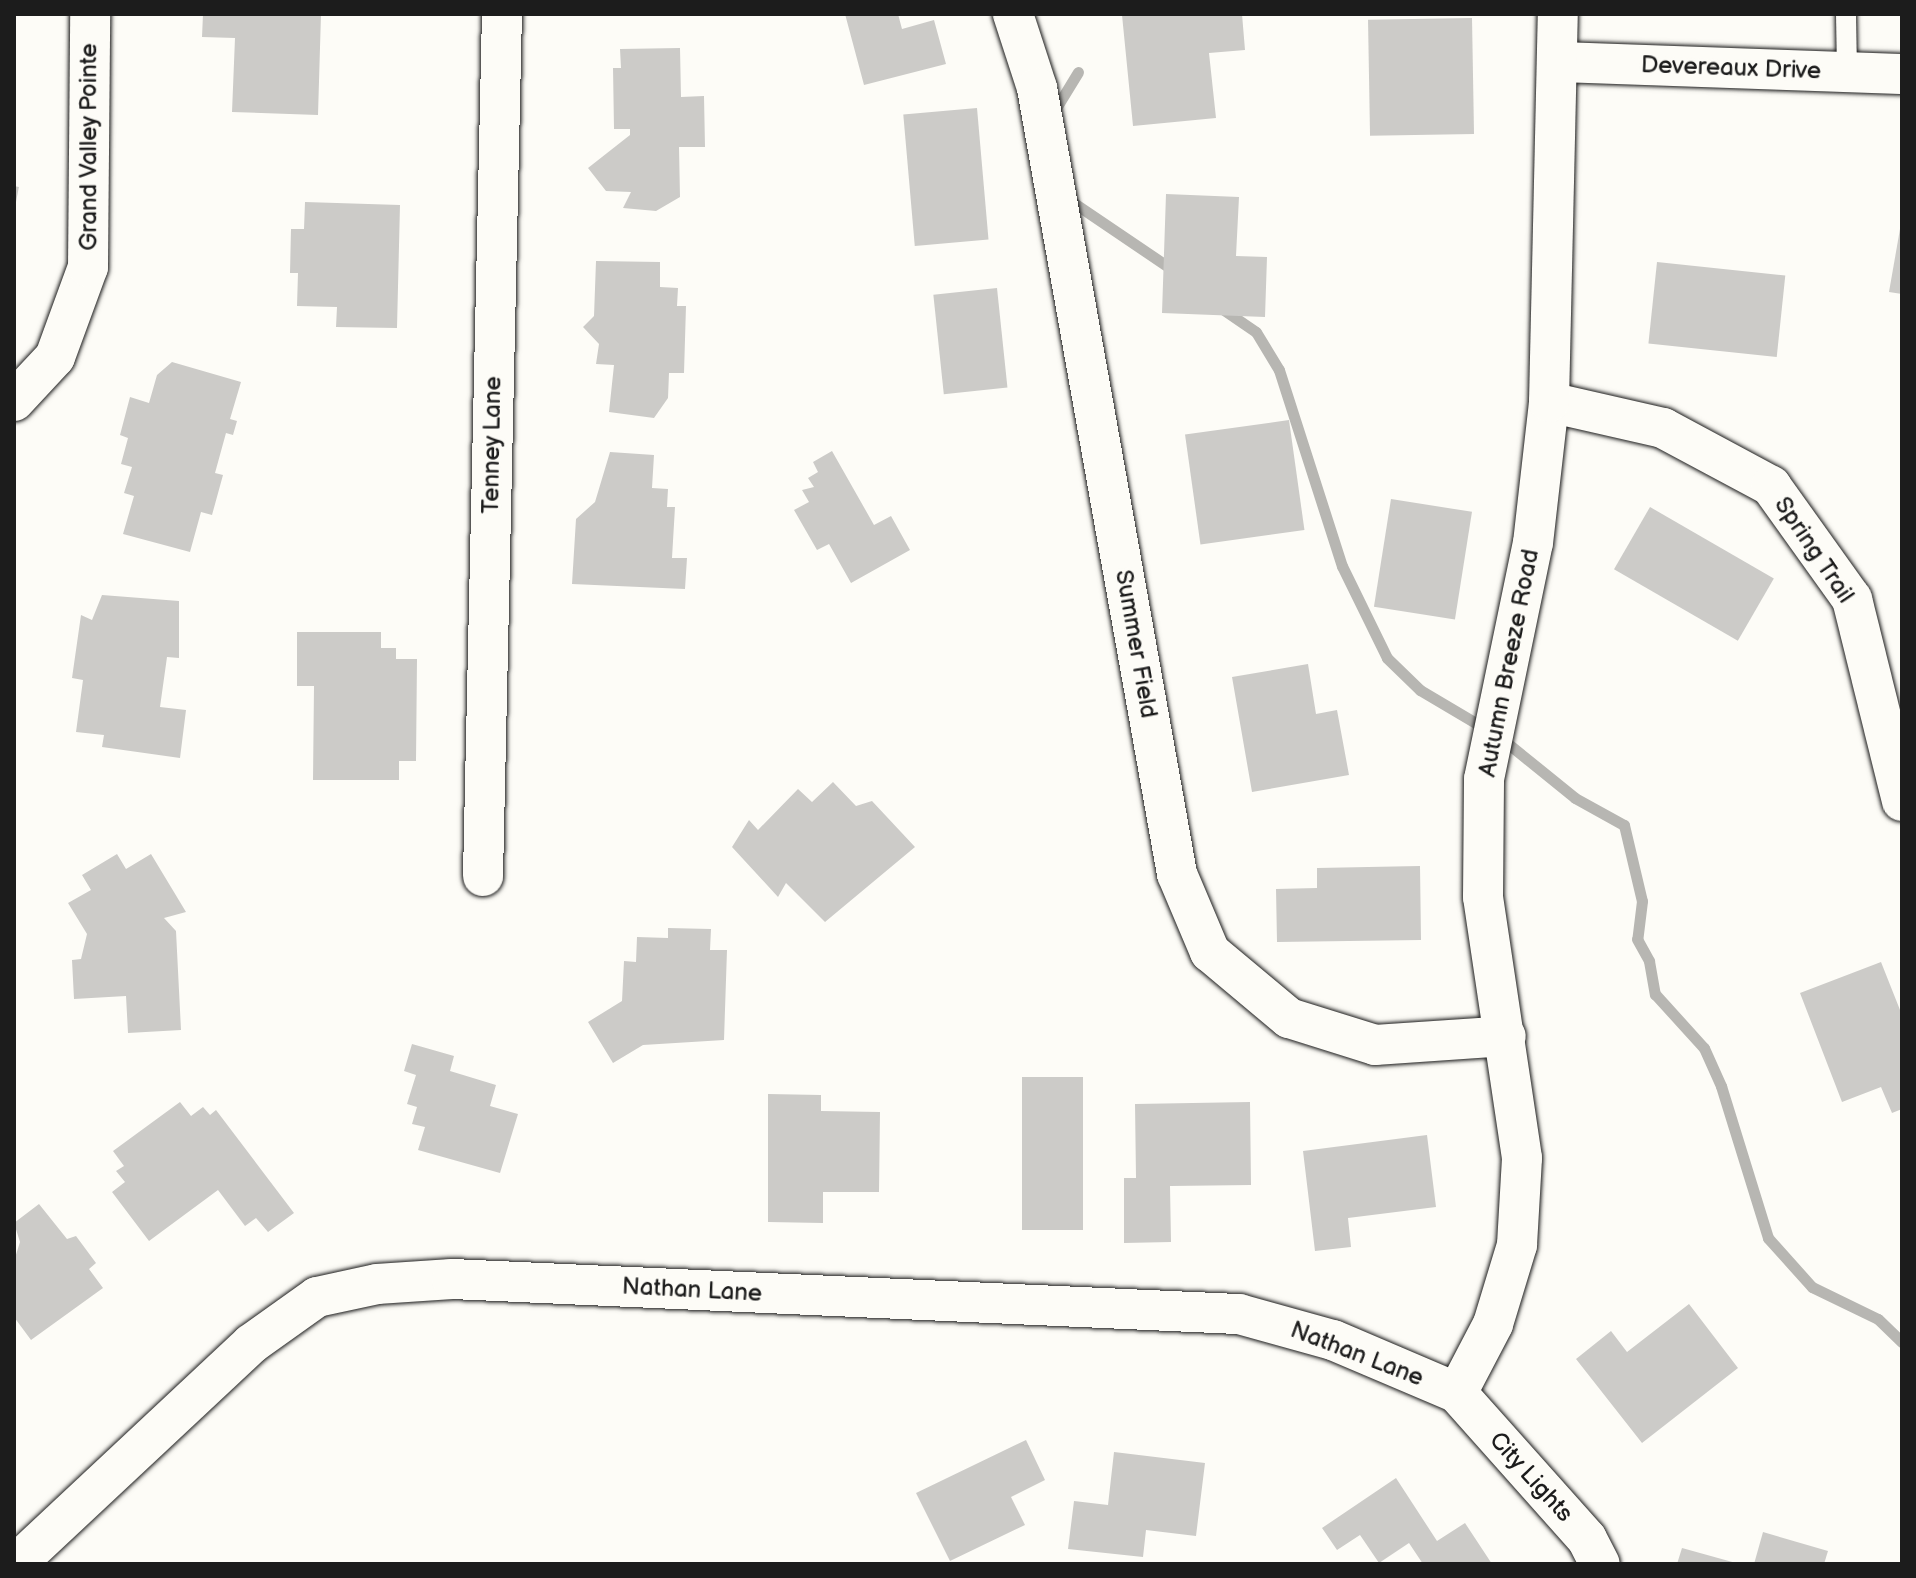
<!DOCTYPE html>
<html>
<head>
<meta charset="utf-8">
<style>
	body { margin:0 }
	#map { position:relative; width:1916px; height:1578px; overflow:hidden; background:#fdfcf7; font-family:"Balsamiq Sans",sans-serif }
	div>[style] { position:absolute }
	.stream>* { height:11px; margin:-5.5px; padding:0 5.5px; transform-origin:5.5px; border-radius:5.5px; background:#b7b6b2 }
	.building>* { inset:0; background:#cccbc8; transform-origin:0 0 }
	.roads { filter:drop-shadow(0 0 2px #1c1c1c) drop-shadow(0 0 2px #1c1c1c) }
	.service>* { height:20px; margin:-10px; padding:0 10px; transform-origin:10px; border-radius:10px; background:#fdfcf7 }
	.minor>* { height:40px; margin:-20px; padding:0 20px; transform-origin:20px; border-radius:20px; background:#fdfcf7 }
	span { translate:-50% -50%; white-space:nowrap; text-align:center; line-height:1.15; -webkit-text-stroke:6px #fdfcf7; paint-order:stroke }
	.street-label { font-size:24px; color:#1c1c1c }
	.frame { position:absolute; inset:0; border:16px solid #1c1c1c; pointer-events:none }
</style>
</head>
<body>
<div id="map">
	<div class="stream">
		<div style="left:1053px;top:113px;width:48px;rotate:-58.6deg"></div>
		<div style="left:1068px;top:199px;width:127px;rotate:34.1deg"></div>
		<div style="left:1221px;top:308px;width:42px;rotate:34.4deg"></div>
		<div style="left:1256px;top:332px;width:44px;rotate:58.8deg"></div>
		<div style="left:1279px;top:370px;width:206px;rotate:72.2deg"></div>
		<div style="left:1342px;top:566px;width:102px;rotate:63.9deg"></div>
		<div style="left:1387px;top:658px;width:46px;rotate:44.1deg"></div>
		<div style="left:1420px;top:690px;width:77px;rotate:30.6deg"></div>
		<div style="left:1501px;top:738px;width:95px;rotate:39deg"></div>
		<div style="left:1575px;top:798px;width:56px;rotate:28.9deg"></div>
		<div style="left:1624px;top:825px;width:78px;rotate:76.7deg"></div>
		<div style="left:1642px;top:901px;width:38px;rotate:97deg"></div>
		<div style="left:1637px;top:939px;width:25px;rotate:61deg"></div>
		<div style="left:1649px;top:961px;width:34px;rotate:80deg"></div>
		<div style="left:1655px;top:994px;width:73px;rotate:47.8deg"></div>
		<div style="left:1704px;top:1048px;width:42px;rotate:65.9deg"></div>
		<div style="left:1721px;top:1086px;width:159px;rotate:72.8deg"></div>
		<div style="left:1768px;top:1238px;width:66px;rotate:48.1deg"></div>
		<div style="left:1812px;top:1287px;width:73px;rotate:25.9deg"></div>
		<div style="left:1878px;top:1319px;width:33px;rotate:44deg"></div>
	</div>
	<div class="building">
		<div style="clip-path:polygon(203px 14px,321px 14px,318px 115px,232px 112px,235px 38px,202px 37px)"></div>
		<div style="clip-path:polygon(845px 14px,898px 14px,902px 29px,934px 20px,946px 64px,864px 85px)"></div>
		<div style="clip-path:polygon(1242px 14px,1245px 50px,1209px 53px,1216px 118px,1133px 126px,1122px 15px)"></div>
		<div style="left:1472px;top:18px;width:116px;height:104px;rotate:89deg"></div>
		<div style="clip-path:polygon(680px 48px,681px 97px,704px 96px,705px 147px,679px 147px,680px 197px,656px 211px,623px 208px,631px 192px,606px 191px,588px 168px,630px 135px,630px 129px,614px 129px,613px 68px,621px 68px,620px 49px)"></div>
		<div style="left:977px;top:108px;width:132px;height:74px;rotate:85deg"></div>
		<div style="left:14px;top:186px;width:5px;height:51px;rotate:11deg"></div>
		<div style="clip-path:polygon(1166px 194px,1239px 197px,1236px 256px,1267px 257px,1265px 317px,1162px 313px)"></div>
		<div style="clip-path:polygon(305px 202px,400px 205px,397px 328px,336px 327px,337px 307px,297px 306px,298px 273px,290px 273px,291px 229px,304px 229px)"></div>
		<div style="clip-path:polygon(1900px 229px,1902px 229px,1902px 294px,1889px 292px)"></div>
		<div style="clip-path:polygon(596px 261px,660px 262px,660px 287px,678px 288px,677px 306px,686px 306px,684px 373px,669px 373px,668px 398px,654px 418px,609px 412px,614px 365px,596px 364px,599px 344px,583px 327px,594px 316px)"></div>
		<div style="left:1657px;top:262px;width:129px;height:82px;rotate:6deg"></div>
		<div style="left:997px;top:288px;width:100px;height:64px;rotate:84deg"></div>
		<div style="clip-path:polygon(172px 362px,241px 382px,230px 419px,237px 421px,233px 435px,226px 433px,215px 473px,223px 475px,212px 515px,201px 512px,190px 552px,123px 534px,134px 496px,124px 493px,132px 467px,121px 464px,128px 438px,120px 435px,130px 397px,149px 403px,157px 375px)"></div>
		<div style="left:1289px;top:420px;width:111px;height:105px;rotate:82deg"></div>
		<div style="clip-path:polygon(832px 451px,874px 525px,891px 516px,910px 550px,851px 583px,829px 544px,817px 550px,794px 510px,809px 502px,802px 490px,814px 487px,808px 478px,818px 472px,813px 462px)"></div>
		<div style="clip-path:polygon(610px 452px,654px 455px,652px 488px,668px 489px,667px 507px,675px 507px,672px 558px,687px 558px,685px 589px,572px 584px,576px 519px,595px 502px)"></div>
		<div style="left:1391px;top:499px;width:82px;height:109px;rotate:9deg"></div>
		<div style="left:1650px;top:507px;width:143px;height:72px;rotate:30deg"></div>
		<div style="clip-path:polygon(102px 595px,179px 601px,179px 658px,167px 657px,160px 707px,186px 710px,180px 758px,102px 747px,104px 735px,76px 732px,83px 680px,72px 678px,81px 615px,92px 620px)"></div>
		<div style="clip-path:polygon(297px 632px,381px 632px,381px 648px,396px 648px,396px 659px,417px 659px,416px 761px,399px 761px,399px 780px,313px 780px,314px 686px,297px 686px)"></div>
		<div style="clip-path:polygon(1308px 664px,1316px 714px,1337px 710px,1349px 775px,1252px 792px,1232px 677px)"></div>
		<div style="clip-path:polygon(833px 782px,856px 806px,872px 801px,915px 847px,825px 922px,786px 883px,778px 897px,732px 847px,749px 820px,758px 830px,798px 789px,812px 802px)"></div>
		<div style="clip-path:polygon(117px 854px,126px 869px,151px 854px,186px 912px,164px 918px,176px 931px,181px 1030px,128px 1033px,126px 996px,74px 999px,72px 960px,81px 959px,87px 934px,68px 903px,91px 890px,82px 875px)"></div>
		<div style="clip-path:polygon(1420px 866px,1421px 940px,1277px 942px,1276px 889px,1317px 888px,1317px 868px)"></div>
		<div style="clip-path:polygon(668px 928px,711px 929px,710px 950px,727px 950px,724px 1040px,643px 1045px,613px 1063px,588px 1022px,622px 1001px,624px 961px,636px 962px,637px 937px,668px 938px)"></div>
		<div style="clip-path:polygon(1881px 962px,1902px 1015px,1902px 1109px,1892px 1113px,1881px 1087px,1842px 1102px,1800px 993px)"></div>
		<div style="clip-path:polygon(412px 1044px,454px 1056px,450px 1071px,496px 1085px,490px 1106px,518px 1114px,500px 1173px,418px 1150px,425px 1127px,412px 1124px,417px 1107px,407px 1104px,416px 1075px,404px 1071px)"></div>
		<div style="left:1022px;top:1077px;width:61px;height:153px"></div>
		<div style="clip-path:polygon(768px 1094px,821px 1095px,821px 1111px,880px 1112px,879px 1192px,823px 1192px,823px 1223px,768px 1222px)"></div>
		<div style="clip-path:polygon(180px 1102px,191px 1116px,203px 1107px,210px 1115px,216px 1110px,294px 1213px,268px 1232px,256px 1218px,245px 1226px,218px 1190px,149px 1241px,112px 1192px,125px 1182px,116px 1171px,124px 1166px,113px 1151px)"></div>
		<div style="clip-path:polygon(1250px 1102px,1251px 1185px,1170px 1186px,1171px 1242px,1124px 1243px,1124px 1178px,1136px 1178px,1135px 1104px)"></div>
		<div style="clip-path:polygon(1427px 1135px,1436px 1207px,1348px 1218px,1351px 1247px,1315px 1251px,1303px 1151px)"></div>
		<div style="clip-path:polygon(39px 1204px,67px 1239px,76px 1236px,96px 1263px,89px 1269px,103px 1288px,31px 1340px,14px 1317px,14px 1261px,20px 1242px,14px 1223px)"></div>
		<div style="clip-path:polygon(1689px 1304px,1738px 1368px,1642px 1443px,1576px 1359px,1611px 1331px,1627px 1352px)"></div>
		<div style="clip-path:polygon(1026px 1440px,1045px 1480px,1011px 1497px,1025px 1525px,950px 1561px,916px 1493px)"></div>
		<div style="clip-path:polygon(1114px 1452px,1205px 1463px,1196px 1536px,1146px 1530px,1143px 1557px,1068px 1549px,1074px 1501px,1108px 1505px)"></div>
		<div style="clip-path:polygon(1396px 1478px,1437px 1541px,1465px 1523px,1492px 1564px,1423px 1564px,1409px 1543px,1379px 1563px,1360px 1535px,1337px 1550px,1322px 1528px)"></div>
		<div style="clip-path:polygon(1763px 1532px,1828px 1551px,1824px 1564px,1754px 1564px)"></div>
		<div style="clip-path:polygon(1682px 1548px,1736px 1563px,1736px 1564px,1677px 1564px)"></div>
	</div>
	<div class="roads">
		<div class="service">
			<div style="left:1846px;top:14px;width:58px;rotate:89deg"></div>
		</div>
		<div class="minor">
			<div style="left:1013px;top:14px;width:78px;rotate:72deg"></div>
			<div style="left:1037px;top:88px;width:798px;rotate:79.9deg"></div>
			<div style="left:1177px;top:874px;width:85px;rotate:67.1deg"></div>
			<div style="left:1210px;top:952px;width:103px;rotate:39.9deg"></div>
			<div style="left:1289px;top:1018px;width:90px;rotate:17.4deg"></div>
			<div style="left:1375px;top:1045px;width:131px;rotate:-3.9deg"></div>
			<div style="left:1559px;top:62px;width:343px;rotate:2deg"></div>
			<div style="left:14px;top:401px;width:60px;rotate:-47deg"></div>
			<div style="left:55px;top:357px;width:96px;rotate:-69.9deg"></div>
			<div style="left:88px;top:267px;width:253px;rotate:-89.5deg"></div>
			<div style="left:1549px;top:402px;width:117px;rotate:12.8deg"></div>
			<div style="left:1663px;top:428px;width:123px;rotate:28.2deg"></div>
			<div style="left:1771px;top:486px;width:139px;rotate:54.4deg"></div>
			<div style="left:1852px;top:599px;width:208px;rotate:76.1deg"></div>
			<div style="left:483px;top:876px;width:862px;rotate:-88.74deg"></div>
			<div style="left:1457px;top:1393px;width:78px;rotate:-62.4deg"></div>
			<div style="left:1493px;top:1324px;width:83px;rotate:-73.1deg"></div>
			<div style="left:1517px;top:1245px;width:87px;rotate:-86.7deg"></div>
			<div style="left:1522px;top:1158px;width:264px;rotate:-98.5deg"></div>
			<div style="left:1483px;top:897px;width:118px;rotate:-89.5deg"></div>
			<div style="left:1484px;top:779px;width:241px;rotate:-78.3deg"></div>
			<div style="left:1533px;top:543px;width:142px;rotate:-83.5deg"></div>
			<div style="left:1549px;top:402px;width:388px;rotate:-88.7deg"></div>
			<div style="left:16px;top:1564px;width:322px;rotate:-43.1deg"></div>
			<div style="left:251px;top:1344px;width:81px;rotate:-35.5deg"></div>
			<div style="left:317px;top:1297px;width:61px;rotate:-12.2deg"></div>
			<div style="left:377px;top:1284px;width:75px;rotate:-3.8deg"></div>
			<div style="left:452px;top:1279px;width:788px;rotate:2.55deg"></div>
			<div style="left:1239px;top:1314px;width:98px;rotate:15.5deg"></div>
			<div style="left:1333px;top:1340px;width:135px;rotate:23.1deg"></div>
			<div style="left:1457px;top:1393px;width:195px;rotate:48.3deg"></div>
			<div style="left:1587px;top:1539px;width:28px;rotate:63deg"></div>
		</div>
	</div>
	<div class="street-label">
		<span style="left:1731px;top:68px;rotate:2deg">Devereaux Drive</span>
		<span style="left:89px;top:147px;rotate:-90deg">Grand Valley Pointe</span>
		<span style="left:492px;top:445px;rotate:-89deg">Tenney Lane</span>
		<span style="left:1814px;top:550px;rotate:56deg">Spring Trail</span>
		<span style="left:1136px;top:644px;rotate:80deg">Summer Field</span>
		<span style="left:1509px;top:663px;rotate:-79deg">Autumn Breeze Road</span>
		<span style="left:692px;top:1290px;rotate:3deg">Nathan Lane</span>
		<span style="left:1357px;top:1354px;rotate:21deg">Nathan Lane</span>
		<span style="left:1531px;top:1477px;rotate:48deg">City Lights</span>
	</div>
	<div class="frame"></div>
</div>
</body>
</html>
